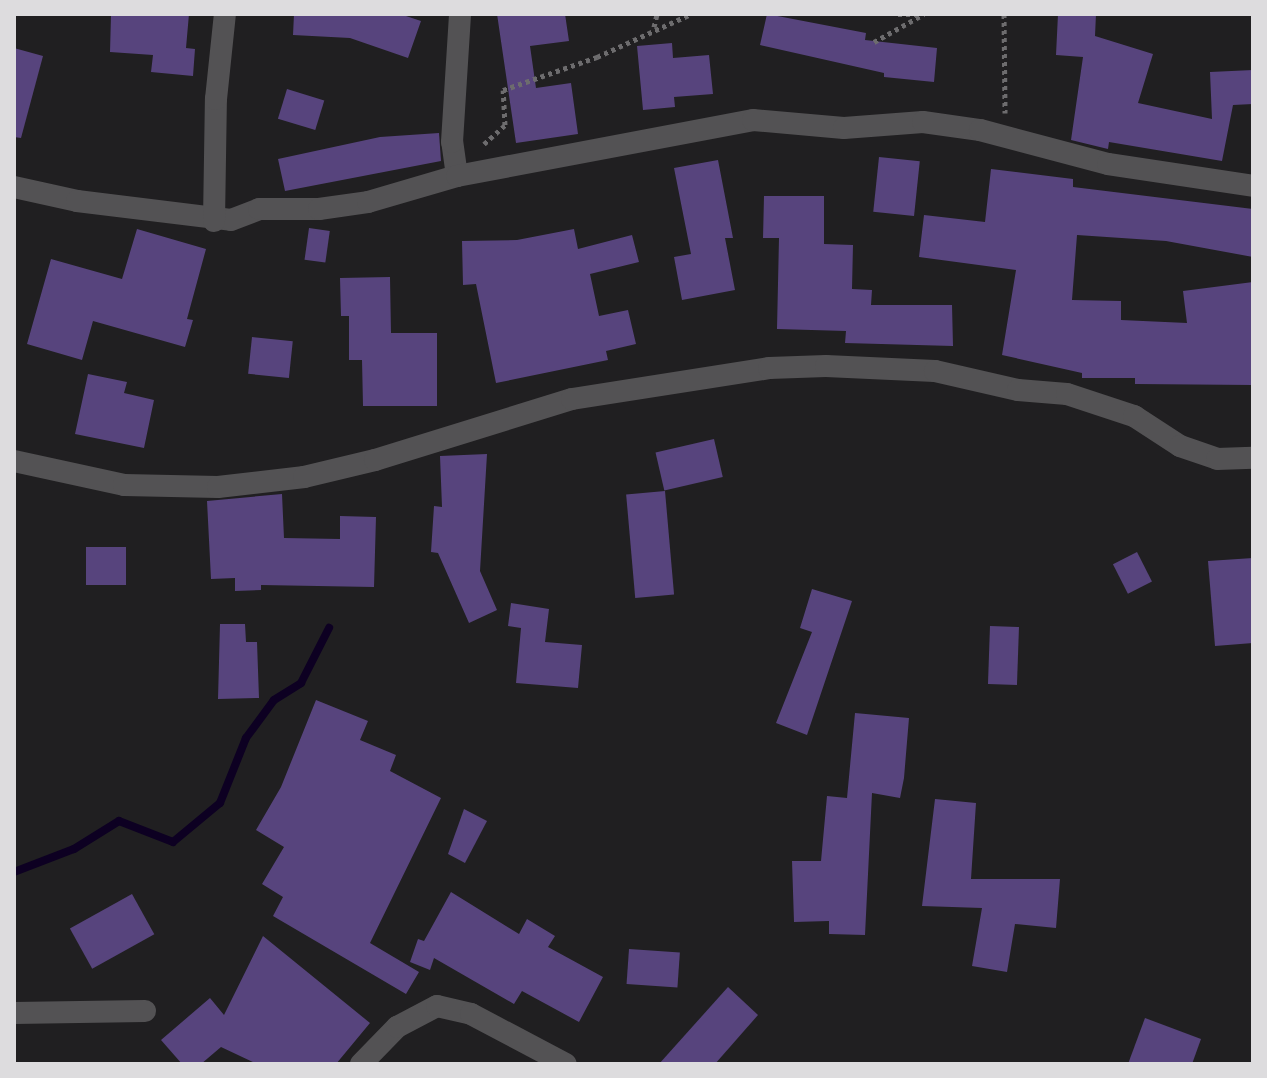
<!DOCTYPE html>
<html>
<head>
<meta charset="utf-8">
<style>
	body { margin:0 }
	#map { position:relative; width:1267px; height:1078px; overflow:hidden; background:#201f21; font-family:Overpass,sans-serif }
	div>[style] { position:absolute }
	.stream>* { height:8px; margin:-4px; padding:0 4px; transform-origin:4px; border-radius:4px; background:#0d0022 }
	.building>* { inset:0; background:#57447d; transform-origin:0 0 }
	.path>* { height:5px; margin-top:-2.5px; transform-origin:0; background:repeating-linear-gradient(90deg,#6d6c6e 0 4px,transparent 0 8px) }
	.minor>* { height:22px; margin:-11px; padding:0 11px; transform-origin:11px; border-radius:11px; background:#535254 }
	span { translate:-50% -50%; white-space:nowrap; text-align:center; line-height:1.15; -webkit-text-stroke:6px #09090a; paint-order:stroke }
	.frame { position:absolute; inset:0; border:16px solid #dddcde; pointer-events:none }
</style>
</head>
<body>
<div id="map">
	<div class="stream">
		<div style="left:14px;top:872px;width:64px;rotate:-21deg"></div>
		<div style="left:74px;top:849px;width:53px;rotate:-31.9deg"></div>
		<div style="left:119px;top:821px;width:58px;rotate:21.3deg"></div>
		<div style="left:173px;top:842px;width:61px;rotate:-39.7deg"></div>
		<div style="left:220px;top:803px;width:70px;rotate:-68.2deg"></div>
		<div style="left:246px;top:738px;width:47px;rotate:-53.6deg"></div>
		<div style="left:274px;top:700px;width:32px;rotate:-32deg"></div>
		<div style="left:301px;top:683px;width:62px;rotate:-63deg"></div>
	</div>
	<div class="building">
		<div style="clip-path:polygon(158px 14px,189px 14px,186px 48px,195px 49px,193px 76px,151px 72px,153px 55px,110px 52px,111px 15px)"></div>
		<div style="clip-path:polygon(294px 14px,400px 14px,421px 21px,408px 58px,350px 38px,293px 35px)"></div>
		<div style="clip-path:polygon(497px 14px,565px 14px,569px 41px,530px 46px,536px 88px,571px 83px,578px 134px,516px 143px)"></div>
		<div style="clip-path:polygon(767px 14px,866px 33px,865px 40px,937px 48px,934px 82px,884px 77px,884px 73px,760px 45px)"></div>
		<div style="clip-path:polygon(1058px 14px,1096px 14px,1095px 36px,1153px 54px,1138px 103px,1212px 119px,1210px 72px,1253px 70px,1253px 104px,1233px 105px,1222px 161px,1109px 142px,1108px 149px,1071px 140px,1083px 57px,1056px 55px)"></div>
		<div style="clip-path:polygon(672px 43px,673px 58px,709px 55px,713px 94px,674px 97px,675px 107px,643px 110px,637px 46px)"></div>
		<div style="clip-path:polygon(14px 48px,43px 56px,21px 138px,14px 137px)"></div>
		<div style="left:287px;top:89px;width:39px;height:31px;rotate:17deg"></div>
		<div style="clip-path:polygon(439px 133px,441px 161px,285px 191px,278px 159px,380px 137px)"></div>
		<div style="left:879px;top:157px;width:41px;height:55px;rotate:6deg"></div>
		<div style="clip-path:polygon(718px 160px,733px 238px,725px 238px,735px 290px,682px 300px,674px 257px,691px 254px,674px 168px)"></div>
		<div style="clip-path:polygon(991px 169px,1073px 179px,1073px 187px,1253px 209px,1253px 257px,1166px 241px,1077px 235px,1072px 300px,1121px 301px,1121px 320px,1187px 323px,1183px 291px,1253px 282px,1253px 385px,1135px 384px,1135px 378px,1082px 378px,1082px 373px,1002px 355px,1016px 270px,919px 257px,924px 215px,985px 222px)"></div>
		<div style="clip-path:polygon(764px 196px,824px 196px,824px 244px,853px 245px,852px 289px,872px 290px,871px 305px,952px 305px,953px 346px,845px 343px,846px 331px,777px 329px,779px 238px,763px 238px)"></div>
		<div style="left:309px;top:228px;width:21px;height:32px;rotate:8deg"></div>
		<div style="clip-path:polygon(137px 229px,206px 249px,187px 319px,193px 320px,185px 347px,93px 321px,82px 360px,27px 344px,51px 259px,122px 279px)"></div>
		<div style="clip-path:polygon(574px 229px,578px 249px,632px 235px,639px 262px,590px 274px,599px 316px,628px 310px,636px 344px,606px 351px,608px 360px,496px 383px,476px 284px,463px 285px,462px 241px,517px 240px)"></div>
		<div style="clip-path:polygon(390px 277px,391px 333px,437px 333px,437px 406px,363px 406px,362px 360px,349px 360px,349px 316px,341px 316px,340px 278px)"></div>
		<div style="left:252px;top:337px;width:41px;height:37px;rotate:6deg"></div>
		<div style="clip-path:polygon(88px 374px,127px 382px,124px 393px,154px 400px,144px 448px,75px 434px)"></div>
		<div style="left:714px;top:439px;width:39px;height:60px;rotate:77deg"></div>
		<div style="clip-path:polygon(487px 454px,480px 571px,497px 610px,469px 623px,438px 553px,431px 552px,434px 506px,442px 507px,440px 456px)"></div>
		<div style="left:665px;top:491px;width:104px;height:39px;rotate:85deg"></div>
		<div style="clip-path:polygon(282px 494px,284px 538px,340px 539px,340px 516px,376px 517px,374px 587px,261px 585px,261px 590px,235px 591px,235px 578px,211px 579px,207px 501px)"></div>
		<div style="left:86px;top:547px;width:40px;height:38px"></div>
		<div style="left:1137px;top:552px;width:33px;height:27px;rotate:63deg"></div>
		<div style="clip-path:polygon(1253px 558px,1253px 643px,1215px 646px,1208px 561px)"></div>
		<div style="clip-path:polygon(812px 589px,852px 601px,807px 735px,776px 723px,812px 632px,800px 628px)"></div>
		<div style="clip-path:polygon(511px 603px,549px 609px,545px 642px,582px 645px,578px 688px,516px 683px,521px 628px,508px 626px)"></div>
		<div style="clip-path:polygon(220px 624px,245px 624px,246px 642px,257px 642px,259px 698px,218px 699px)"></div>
		<div style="left:990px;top:626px;width:29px;height:58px;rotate:2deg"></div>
		<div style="clip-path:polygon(316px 700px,368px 721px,360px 740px,396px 755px,390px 771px,441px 798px,370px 943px,419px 972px,406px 994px,273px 916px,283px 897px,262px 884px,284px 847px,256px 830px,281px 787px)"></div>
		<div style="clip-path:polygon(855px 713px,909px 718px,904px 778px,900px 798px,872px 793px,865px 935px,829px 934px,829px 921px,794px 922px,792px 861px,821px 861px,827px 796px,847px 798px)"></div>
		<div style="clip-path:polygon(935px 799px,976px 803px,971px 879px,1060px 879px,1056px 928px,1015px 924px,1007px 972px,972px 966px,982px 908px,922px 906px)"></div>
		<div style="clip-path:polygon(464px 809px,487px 821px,465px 863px,448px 854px)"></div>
		<div style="clip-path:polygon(451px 892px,519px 934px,527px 919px,555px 936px,548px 947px,603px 977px,579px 1022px,522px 991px,514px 1004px,434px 958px,430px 970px,410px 962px,418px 939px,424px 941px)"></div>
		<div style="left:132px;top:894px;width:46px;height:71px;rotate:61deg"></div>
		<div style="clip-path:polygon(263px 936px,370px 1023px,336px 1064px,257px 1064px,221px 1047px,201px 1064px,182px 1064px,161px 1040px,210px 998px,224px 1015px)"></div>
		<div style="left:629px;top:949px;width:51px;height:35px;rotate:4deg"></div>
		<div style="clip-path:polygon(728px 987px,758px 1015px,715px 1064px,659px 1064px)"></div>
		<div style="clip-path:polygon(1145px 1018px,1201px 1039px,1192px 1064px,1128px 1064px)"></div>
	</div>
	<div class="path">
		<div style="left:898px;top:14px;width:19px"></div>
		<div style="left:1004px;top:14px;width:99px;rotate:89.4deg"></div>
		<div style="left:654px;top:27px;width:13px;rotate:-77deg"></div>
		<div style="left:874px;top:42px;width:57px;rotate:-29.2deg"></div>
		<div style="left:484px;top:144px;width:28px;rotate:-42deg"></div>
		<div style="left:505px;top:125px;width:35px;rotate:-93deg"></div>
		<div style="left:503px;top:90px;width:100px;rotate:-19.3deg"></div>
		<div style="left:597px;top:57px;width:103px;rotate:-24.6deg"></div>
	</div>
	<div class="minor">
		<div style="left:457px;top:176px;width:34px;rotate:-98deg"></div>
		<div style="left:452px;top:142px;width:128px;rotate:-86.4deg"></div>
		<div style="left:14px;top:187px;width:65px;rotate:12.5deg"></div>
		<div style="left:77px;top:201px;width:155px;rotate:7deg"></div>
		<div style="left:231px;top:220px;width:30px;rotate:-21deg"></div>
		<div style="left:259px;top:209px;width:60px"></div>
		<div style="left:319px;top:209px;width:49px;rotate:-8.1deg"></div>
		<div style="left:368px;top:202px;width:93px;rotate:-16.3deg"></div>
		<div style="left:457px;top:176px;width:301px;rotate:-10.7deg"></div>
		<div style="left:753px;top:120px;width:91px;rotate:5deg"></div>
		<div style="left:844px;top:128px;width:79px;rotate:-4.3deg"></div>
		<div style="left:923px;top:122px;width:58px;rotate:8deg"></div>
		<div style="left:980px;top:130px;width:132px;rotate:14.9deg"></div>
		<div style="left:1108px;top:164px;width:147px;rotate:8.6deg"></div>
		<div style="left:214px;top:221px;width:122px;rotate:-89.1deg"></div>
		<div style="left:216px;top:99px;width:85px;rotate:-84deg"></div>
		<div style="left:14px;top:461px;width:113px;rotate:12.3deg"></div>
		<div style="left:124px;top:485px;width:94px;rotate:1.2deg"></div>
		<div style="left:218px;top:487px;width:87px;rotate:-6.6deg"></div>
		<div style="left:304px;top:477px;width:73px;rotate:-13.5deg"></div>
		<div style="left:375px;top:460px;width:206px;rotate:-17.2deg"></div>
		<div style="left:572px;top:399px;width:199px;rotate:-8.9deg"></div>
		<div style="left:769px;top:368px;width:57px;rotate:-2deg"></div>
		<div style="left:826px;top:366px;width:109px;rotate:2.6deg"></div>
		<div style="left:935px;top:371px;width:85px;rotate:12.9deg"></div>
		<div style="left:1018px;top:390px;width:49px;rotate:4.7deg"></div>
		<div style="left:1067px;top:394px;width:71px;rotate:18.2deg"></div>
		<div style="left:1134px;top:416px;width:55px;rotate:33.1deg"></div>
		<div style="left:1180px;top:446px;width:39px;rotate:19deg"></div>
		<div style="left:1217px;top:459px;width:36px;rotate:-2deg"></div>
		<div style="left:14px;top:1013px;width:131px;rotate:-0.9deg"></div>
		<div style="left:361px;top:1064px;width:52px;rotate:-45.8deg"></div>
		<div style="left:397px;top:1027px;width:45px;rotate:-27.7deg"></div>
		<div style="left:437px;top:1006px;width:35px;rotate:13deg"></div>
		<div style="left:471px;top:1014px;width:107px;rotate:27.8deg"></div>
	</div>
	<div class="frame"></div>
</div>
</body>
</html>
